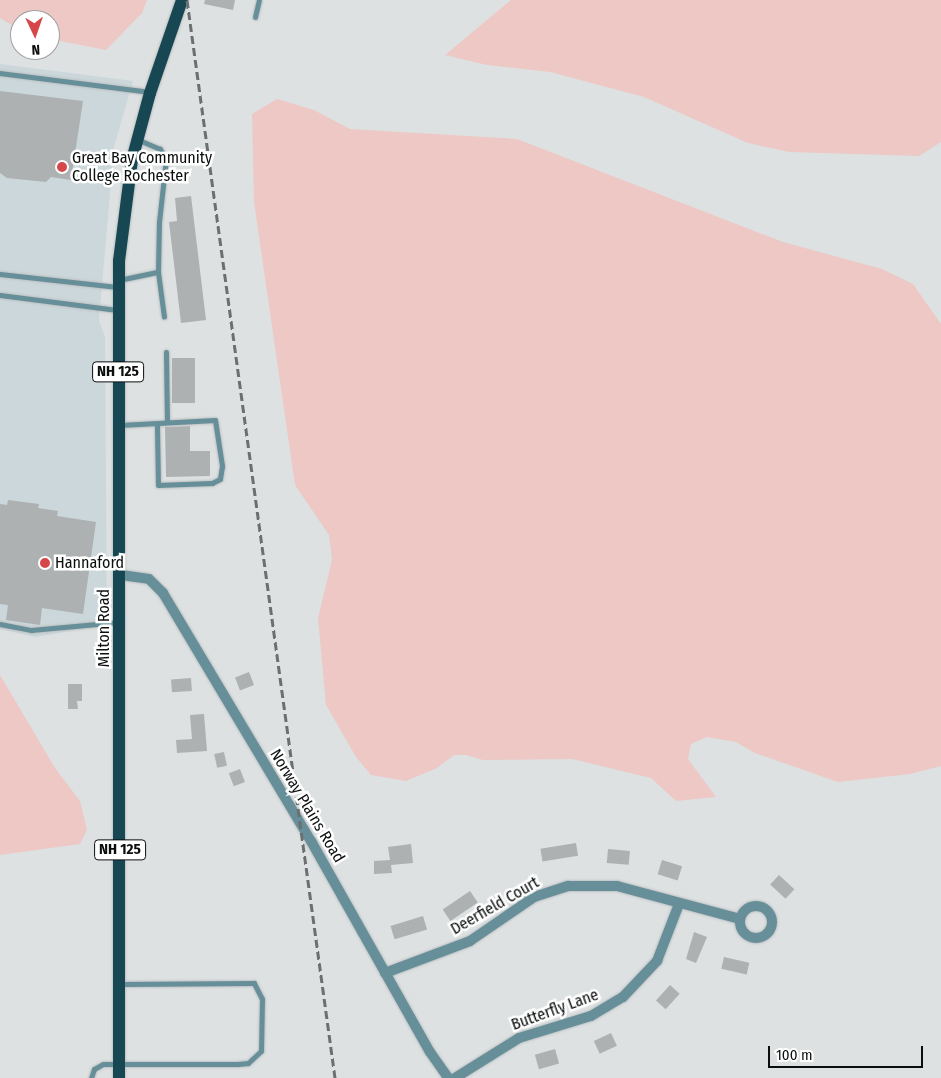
<!DOCTYPE html>
<html>
<head>
<meta charset="utf-8">
<style>
	body { margin:0 }
	#map { position:relative; width:941px; height:1078px; overflow:hidden; background:#dde1e2; font-family:"Fira Sans Condensed",sans-serif }
	div>[style] { position:absolute }
	.built>* { inset:0; background:#cbd7da }
	.green>* { inset:0; background:#edc8c5 }
	.building>* { inset:0; background:#adb1b2; transform-origin:0 0 }
	.roads { filter:drop-shadow(0 0 1px #bcbfc0) drop-shadow(0 0 1px #bcbfc0) }
	.lane>* { height:5px; margin:-2.5px; padding:0 2.5px; transform-origin:2.5px; border-radius:2.5px; background:#668f99 }
	.street>* { height:10px; margin:-5px; padding:0 5px; transform-origin:5px; border-radius:5px; background:#668f99 }
	.street>.ring { margin:-5px; padding:0; box-sizing:content-box; background:none; border:10px solid #668f99; border-radius:50% }
	.primary>* { height:12px; margin:-6px; padding:0 6px; transform-origin:6px; border-radius:6px; background:#174752 }
	.rail>* { height:3px; margin-top:-1.5px; transform-origin:0; background:repeating-linear-gradient(90deg,#6c6f70 0 8px,transparent 0 12px) }
	.dots>* { width:14px; height:14px; translate:-50% -50%; box-sizing:border-box; border:2px solid #fff; border-radius:50% }
	span { translate:-50% -50%; white-space:nowrap; text-align:center; line-height:1.15; -webkit-text-stroke:5px #fff; paint-order:stroke }
	.shield-label span { padding:1px 4px; background:#fff; border:1px solid; border-radius:4px; -webkit-text-stroke-width:0 }
	.shield-label { font-size:15px; color:#0c0e0e; font-weight:700 }
	.poi-label { font-size:16px; color:#0c0e0e }
	.left { translate:0 -50%; text-align:left }
	.street-label { font-size:16px; color:#0c0e0e }
	.north { position:absolute; left:10px; top:10px; width:50px; height:50px; box-sizing:border-box; background:#fff; border:1px solid #9e9f9f; border-radius:50%; rotate:177deg; font-size:14px; font-weight:700; line-height:20px; text-align:center; color:#0c0e0e }
	.north::after { content:''; display:block; margin:auto; width:18px; height:22px; background:#d6474a; clip-path:polygon(50% 0,100% 100%,50% 72%,0 100%) }
	.scale { position:absolute; left:768px; top:1046px; width:155px; height:22px; box-sizing:border-box; border:2px solid #0c0e0e; border-top:0; padding-left:6px; font-size:15px; line-height:18px; white-space:nowrap; color:#0c0e0e; -webkit-text-stroke:4px #fff; paint-order:stroke }
</style>
</head>
<body>
<div id="map">
	<div class="built">
		<div style="clip-path:polygon(0 64px,133px 81px,114px 147px,99px 320px,105px 337px,107px 630px,98px 626px,36px 637px,0 629px)"></div>
	</div>
	<div class="green">
		<div style="clip-path:polygon(0 0,147px 0,142px 13px,106px 50px,50px 39px,50px 20px,20px 20px,20px 30px,0 18px)"></div>
		<div style="clip-path:polygon(511px 0,941px 0,941px 142px,919px 156px,789px 152px,748px 143px,644px 97px,550px 72px,487px 65px,445px 55px)"></div>
		<div style="clip-path:polygon(277px 99px,314px 110px,350px 129px,517px 139px,783px 242px,882px 269px,913px 284px,941px 324px,941px 766px,910px 774px,838px 782px,755px 753px,736px 742px,707px 737px,691px 744px,688px 759px,716px 797px,676px 801px,651px 778px,572px 759px,483px 760px,466px 755px,454px 755px,437px 768px,406px 781px,371px 775px,356px 757px,326px 705px,318px 618px,332px 560px,329px 535px,295px 485px,254px 202px,252px 114px)"></div>
		<div style="clip-path:polygon(0 675px,55px 768px,80px 801px,87px 830px,80px 844px,0 855px)"></div>
	</div>
	<div class="building">
		<div style="clip-path:polygon(205px 0,235px 0,233px 10px,204px 4px)"></div>
		<div style="clip-path:polygon(0 91px,83px 101px,71px 180px,51px 177px,46px 182px,7px 178px,0 173px)"></div>
		<div style="clip-path:polygon(191px 196px,206px 320px,181px 323px,169px 222px,177px 221px,175px 198px)"></div>
		<div style="left:172px;top:358px;width:23px;height:45px"></div>
		<div style="clip-path:polygon(190px 426px,190px 451px,210px 451px,210px 476px,166px 477px,165px 427px)"></div>
		<div style="clip-path:polygon(8px 500px,39px 504px,38px 508px,58px 511px,57px 516px,96px 522px,83px 614px,42px 608px,40px 625px,6px 620px,8px 605px,0 604px,0 504px,7px 505px)"></div>
		<div style="left:249px;top:672px;width:14px;height:15px;rotate:69deg"></div>
		<div style="left:191px;top:678px;width:13px;height:20px;rotate:86deg"></div>
		<div style="clip-path:polygon(68px 684px,82px 684px,82px 701px,77px 701px,78px 709px,68px 709px)"></div>
		<div style="clip-path:polygon(204px 714px,207px 751px,177px 753px,176px 740px,192px 739px,190px 715px)"></div>
		<div style="left:224px;top:752px;width:14px;height:10px;rotate:78deg"></div>
		<div style="left:240px;top:769px;width:14px;height:12px;rotate:69deg"></div>
		<div style="left:576px;top:843px;width:13px;height:36px;rotate:81deg"></div>
		<div style="clip-path:polygon(411px 844px,413px 863px,391px 865px,392px 873px,374px 874px,374px 861px,390px 860px,388px 847px)"></div>
		<div style="left:608px;top:849px;width:22px;height:14px;rotate:5deg"></div>
		<div style="left:662px;top:860px;width:21px;height:15px;rotate:17deg"></div>
		<div style="left:779px;top:875px;width:21px;height:13px;rotate:43deg"></div>
		<div style="left:470px;top:891px;width:14px;height:33px;rotate:56deg"></div>
		<div style="left:423px;top:916px;width:14px;height:34px;rotate:73deg"></div>
		<div style="clip-path:polygon(694px 932px,707px 937px,696px 963px,686px 959px)"></div>
		<div style="left:724px;top:957px;width:26px;height:12px;rotate:13deg"></div>
		<div style="left:670px;top:985px;width:13px;height:21px;rotate:42deg"></div>
		<div style="left:611px;top:1033px;width:14px;height:19px;rotate:65deg"></div>
		<div style="left:555px;top:1049px;width:15px;height:21px;rotate:74deg"></div>
	</div>
	<div class="roads">
		<div class="lane">
			<div style="left:255px;top:17px;width:17px;rotate:-77deg"></div>
			<div style="left:0;top:73px;width:151px;rotate:7.2deg"></div>
			<div style="left:158px;top:272px;width:45px;rotate:82.4deg"></div>
			<div style="left:0;top:274px;width:118px;rotate:6.3deg"></div>
			<div style="left:119px;top:280px;width:40px;rotate:-12deg"></div>
			<div style="left:158px;top:272px;width:50px;rotate:-88.9deg"></div>
			<div style="left:159px;top:222px;width:63px;rotate:-83.7deg"></div>
			<div style="left:166px;top:159px;width:12px;rotate:-121deg"></div>
			<div style="left:160px;top:149px;width:23px;rotate:-157deg"></div>
			<div style="left:0;top:295px;width:118px;rotate:7.3deg"></div>
			<div style="left:166px;top:352px;width:69px;rotate:89.2deg"></div>
			<div style="left:120px;top:425px;width:95px;rotate:-3deg"></div>
			<div style="left:215px;top:420px;width:47px;rotate:81.3deg"></div>
			<div style="left:222px;top:466px;width:13px;rotate:99deg"></div>
			<div style="left:220px;top:479px;width:9px;rotate:153deg"></div>
			<div style="left:212px;top:483px;width:54px;rotate:177.9deg"></div>
			<div style="left:158px;top:485px;width:60px;rotate:-91deg"></div>
			<div style="left:0;top:624px;width:32px;rotate:11deg"></div>
			<div style="left:31px;top:630px;width:88px;rotate:-5.2deg"></div>
			<div style="left:91px;top:1078px;width:9px;rotate:-72deg"></div>
			<div style="left:94px;top:1069px;width:10px;rotate:-29deg"></div>
			<div style="left:103px;top:1064px;width:135px"></div>
			<div style="left:238px;top:1064px;width:10px;rotate:-6deg"></div>
			<div style="left:248px;top:1063px;width:18px;rotate:-43deg"></div>
			<div style="left:261px;top:1051px;width:52px;rotate:-88.9deg"></div>
			<div style="left:262px;top:999px;width:18px;rotate:-117deg"></div>
			<div style="left:254px;top:983px;width:133px;rotate:179.6deg"></div>
		</div>
		<div class="street">
			<div style="left:121px;top:575px;width:28px;rotate:8deg"></div>
			<div style="left:149px;top:579px;width:20px;rotate:45deg"></div>
			<div style="left:163px;top:593px;width:289px;rotate:59.2deg"></div>
			<div style="left:311px;top:841px;width:242px;rotate:60.6deg"></div>
			<div style="left:430px;top:1052px;width:32px;rotate:55deg"></div>
			<div class="ring" style="left:740px;top:906px;width:22px;height:22px"></div>
			<div style="left:385px;top:973px;width:91px;rotate:-20.6deg"></div>
			<div style="left:470px;top:941px;width:78px;rotate:-34.5deg"></div>
			<div style="left:534px;top:897px;width:36px;rotate:-18deg"></div>
			<div style="left:568px;top:886px;width:49px"></div>
			<div style="left:617px;top:886px;width:127px;rotate:15deg"></div>
			<div style="left:455px;top:1078px;width:75px;rotate:-32deg"></div>
			<div style="left:519px;top:1038px;width:75px;rotate:-17deg"></div>
			<div style="left:591px;top:1016px;width:37px;rotate:-31deg"></div>
			<div style="left:623px;top:997px;width:50px;rotate:-46.6deg"></div>
			<div style="left:657px;top:961px;width:61px;rotate:-68.9deg"></div>
		</div>
		<div class="primary">
			<div style="left:119px;top:1078px;width:817px;rotate:-90deg"></div>
			<div style="left:119px;top:261px;width:102px;rotate:-82.7deg"></div>
			<div style="left:132px;top:160px;width:69px;rotate:-75deg"></div>
			<div style="left:150px;top:93px;width:98px;rotate:-71deg"></div>
		</div>
	</div>
	<div class="rail">
		<div style="left:187px;top:0;width:1088px;rotate:82.18deg"></div>
	</div>
	<div class="dots">
		<div style="left:62px;top:167px;background:#d6474a"></div>
		<div style="left:45px;top:563px;background:#d6474a"></div>
	</div>
	<div class="shield-label">
		<span style="left:118px;top:372px">NH 125</span>
		<span style="left:120px;top:850px">NH 125</span>
	</div>
	<div class="poi-label">
		<span class="left" style="left:72px;top:167px">Great Bay Community<br>College Rochester</span>
		<span class="left" style="left:55px;top:563px">Hannaford</span>
	</div>
	<div class="street-label">
		<span style="left:104px;top:628px;rotate:-90deg">Milton Road</span>
		<span style="left:307px;top:806px;rotate:59deg">Norway Plains Road</span>
		<span style="left:495px;top:906px;rotate:-30deg">Deerfield Court</span>
		<span style="left:555px;top:1010px;rotate:-20deg">Butterfly Lane</span>
	</div>
	<div class="north">N</div>
	<div class="scale">100 m</div>
</div>
</body>
</html>
